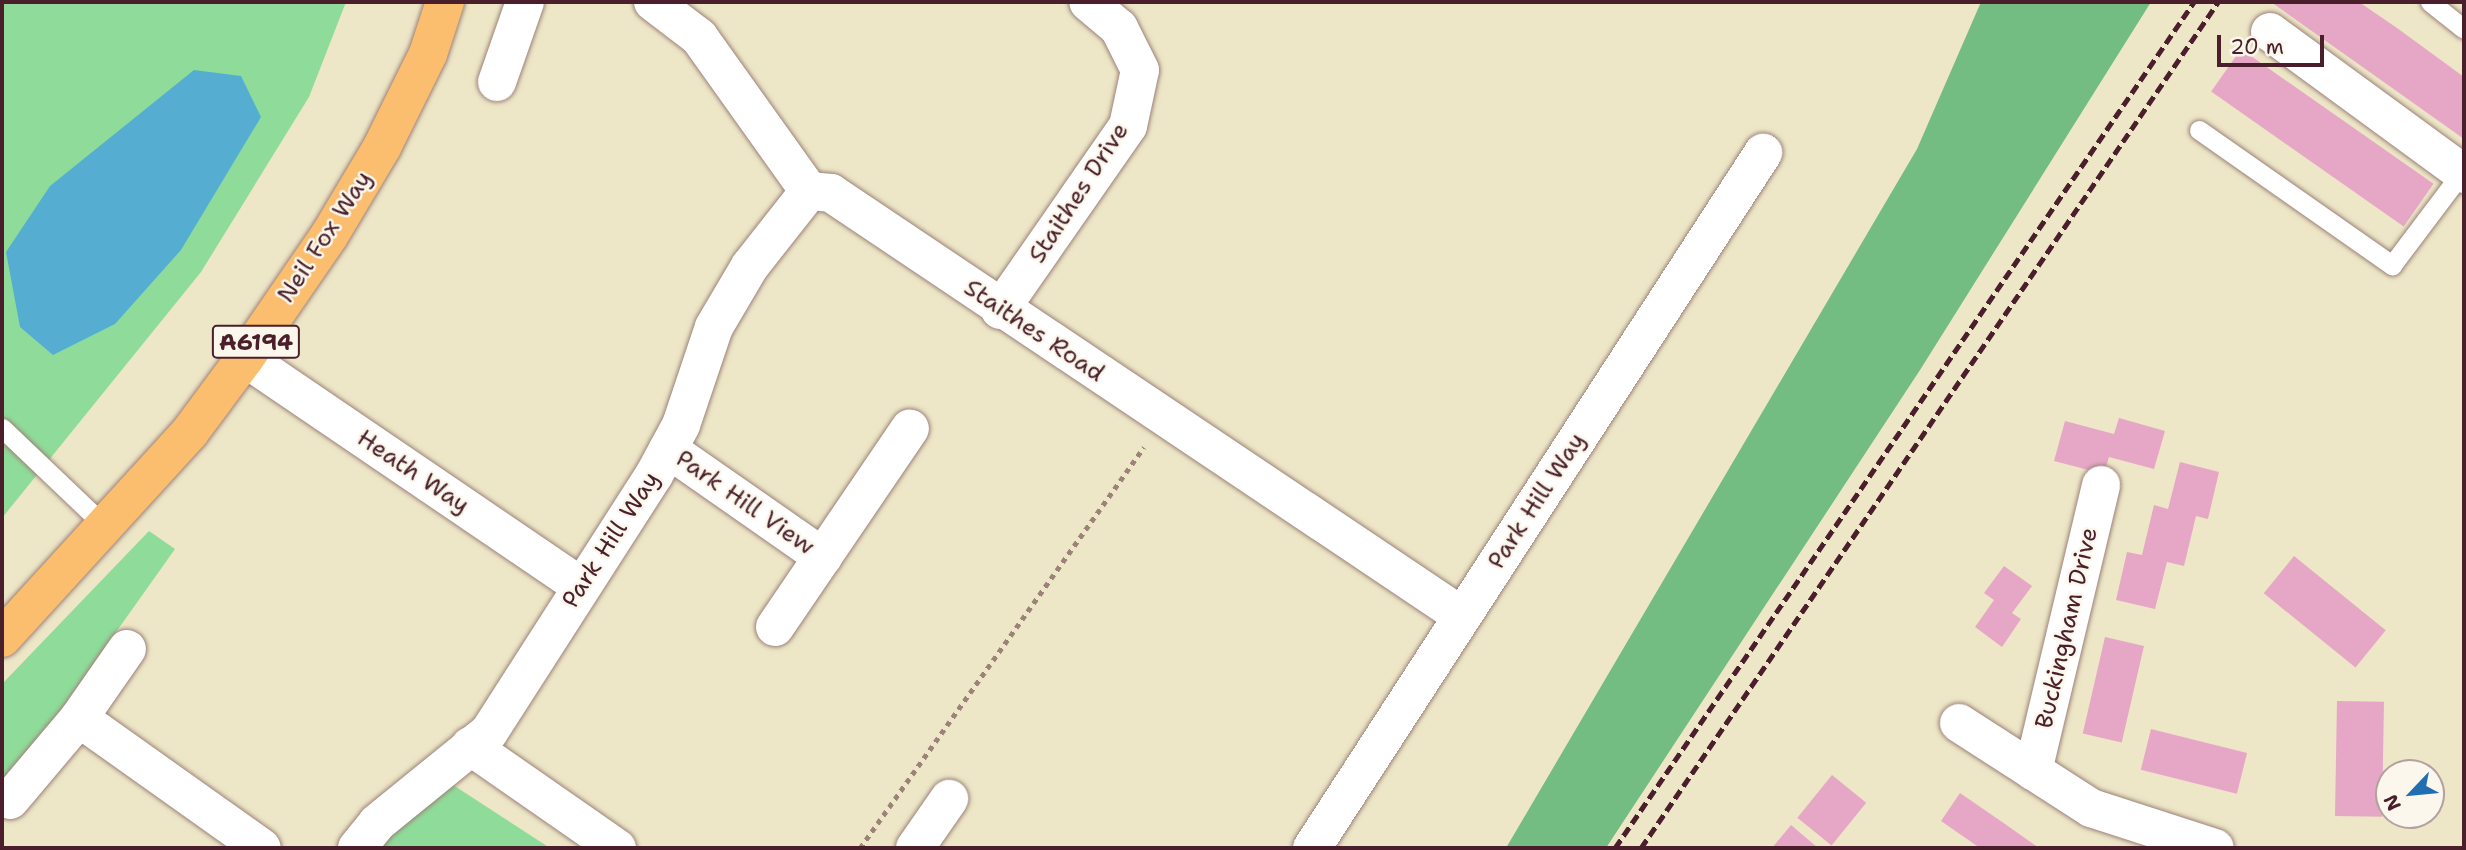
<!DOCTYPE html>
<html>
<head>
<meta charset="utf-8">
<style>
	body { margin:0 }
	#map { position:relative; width:2466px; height:850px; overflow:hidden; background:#ede6c7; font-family:"Shantell Sans",sans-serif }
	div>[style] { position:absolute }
	.green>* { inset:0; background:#8fdc9a }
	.forest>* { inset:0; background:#73bc82 }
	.water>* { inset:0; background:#55aed2 }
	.building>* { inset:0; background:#e6a7c6; transform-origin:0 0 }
	.path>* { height:4.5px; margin-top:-2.25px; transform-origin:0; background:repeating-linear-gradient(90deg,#9c8279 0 5px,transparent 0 10px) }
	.roads { filter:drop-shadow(0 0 2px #9c8279) drop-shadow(0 0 2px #9c8279) }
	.service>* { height:19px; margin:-9.5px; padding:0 9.5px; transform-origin:9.5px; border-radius:9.5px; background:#fff }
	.minor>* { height:38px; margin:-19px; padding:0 19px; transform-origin:19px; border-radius:19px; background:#fff }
	.primary>* { height:38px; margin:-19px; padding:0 19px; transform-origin:19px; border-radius:19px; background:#fbbd6e }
	.rail>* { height:5px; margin-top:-2.5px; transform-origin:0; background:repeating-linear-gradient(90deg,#4a1f2b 0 10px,transparent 0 15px) }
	span { translate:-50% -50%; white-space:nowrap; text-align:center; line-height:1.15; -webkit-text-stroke:5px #fbf7ec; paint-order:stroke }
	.shield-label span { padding:2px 5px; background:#fbf7ec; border:2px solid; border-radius:5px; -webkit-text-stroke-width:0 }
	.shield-label { font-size:23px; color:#4a1f2b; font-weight:700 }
	.street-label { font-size:24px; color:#4a1f2b }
	.frame { position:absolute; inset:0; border:4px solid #4a1f2b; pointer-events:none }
	.north { position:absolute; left:2375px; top:759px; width:70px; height:70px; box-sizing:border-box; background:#fbf7ec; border:2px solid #b4a19f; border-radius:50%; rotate:244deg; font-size:19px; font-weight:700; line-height:28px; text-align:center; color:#4a1f2b }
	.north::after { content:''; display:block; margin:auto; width:24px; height:32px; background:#1f6fb2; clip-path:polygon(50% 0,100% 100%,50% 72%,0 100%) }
	.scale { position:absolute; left:2217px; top:35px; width:107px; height:32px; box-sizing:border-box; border:4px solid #4a1f2b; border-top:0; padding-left:9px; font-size:21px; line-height:24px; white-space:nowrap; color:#4a1f2b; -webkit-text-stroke:5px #fbf7ec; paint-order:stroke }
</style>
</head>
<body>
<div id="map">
	<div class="green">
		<div style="clip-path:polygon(2px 2px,346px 2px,309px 97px,201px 272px,2px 518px)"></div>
		<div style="clip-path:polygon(149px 531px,175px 549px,33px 749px,2px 781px,2px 684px)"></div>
		<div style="clip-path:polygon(447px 781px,550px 848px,376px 848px)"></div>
	</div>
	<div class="forest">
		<div style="clip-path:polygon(1981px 2px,2151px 2px,1920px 370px,1606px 848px,1506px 848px,1917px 149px)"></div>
	</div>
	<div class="water">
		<div style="clip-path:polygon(194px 70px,241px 76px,261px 117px,181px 250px,115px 324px,53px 355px,20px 327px,6px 252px,50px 186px)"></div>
	</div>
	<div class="building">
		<div style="clip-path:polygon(2271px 2px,2359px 2px,2397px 28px,2464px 77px,2464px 139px)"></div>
		<div style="left:2241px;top:49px;width:235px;height:52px;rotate:35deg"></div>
		<div style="clip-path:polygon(2119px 418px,2165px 431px,2154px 469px,2109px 457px,2104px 474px,2054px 461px,2065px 421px,2114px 434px)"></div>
		<div style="clip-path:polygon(2180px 462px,2219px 472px,2208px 519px,2196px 516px,2184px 566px,2167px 562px,2155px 609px,2116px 600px,2127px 552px,2142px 555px,2154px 505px,2168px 509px)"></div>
		<div style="left:2294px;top:556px;width:118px;height:48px;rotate:39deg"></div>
		<div style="clip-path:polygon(2004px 566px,2032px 586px,2012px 613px,2021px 619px,2002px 647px,1975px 627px,1994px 600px,1984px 593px)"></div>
		<div style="left:2105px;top:637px;width:40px;height:99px;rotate:13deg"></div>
		<div style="left:2337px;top:701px;width:47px;height:115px;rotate:1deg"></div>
		<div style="left:2151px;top:729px;width:99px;height:42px;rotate:14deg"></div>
		<div style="left:1832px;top:775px;width:44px;height:55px;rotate:39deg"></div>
		<div style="clip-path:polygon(1960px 793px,2005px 824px,2039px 848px,1980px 848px,1941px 821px)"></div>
		<div style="clip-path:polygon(1791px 825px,1818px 848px,1772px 848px)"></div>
	</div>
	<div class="path">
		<div style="left:860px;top:848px;width:491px;rotate:-54.7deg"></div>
	</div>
	<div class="roads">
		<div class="service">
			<div style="left:2430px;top:2px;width:43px;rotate:38.5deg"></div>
			<div style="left:2199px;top:130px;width:236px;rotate:35deg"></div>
			<div style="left:2392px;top:265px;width:116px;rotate:-53deg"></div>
			<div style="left:2px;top:428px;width:144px;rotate:43.6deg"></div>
		</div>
		<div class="minor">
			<div style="left:653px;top:2px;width:58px;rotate:37.3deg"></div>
			<div style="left:699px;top:37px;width:189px;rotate:54.5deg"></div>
			<div style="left:809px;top:191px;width:22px;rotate:5deg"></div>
			<div style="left:831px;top:193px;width:760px;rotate:33.84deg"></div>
			<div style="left:2270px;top:32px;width:240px;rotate:36.2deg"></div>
			<div style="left:497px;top:82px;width:85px;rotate:-70.7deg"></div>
			<div style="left:1000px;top:310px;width:224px;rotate:-55.2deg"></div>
			<div style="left:1128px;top:126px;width:57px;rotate:-77.9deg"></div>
			<div style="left:1140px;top:70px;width:47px;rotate:-116.6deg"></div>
			<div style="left:1119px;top:28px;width:40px;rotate:-140deg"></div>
			<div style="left:245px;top:358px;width:406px;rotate:34.2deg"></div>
			<div style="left:668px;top:449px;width:189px;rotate:34.9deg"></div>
			<div style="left:775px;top:627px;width:240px;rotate:-55.8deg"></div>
			<div style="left:79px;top:718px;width:224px;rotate:35.4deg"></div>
			<div style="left:1959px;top:723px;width:157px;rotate:32.8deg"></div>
			<div style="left:2091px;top:808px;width:130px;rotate:17.9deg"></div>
			<div style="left:470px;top:746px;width:179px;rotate:34.8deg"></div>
			<div style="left:2033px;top:771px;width:294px;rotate:-76.6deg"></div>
			<div style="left:10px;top:800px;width:107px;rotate:-49.9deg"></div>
			<div style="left:79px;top:718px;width:84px;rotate:-55.2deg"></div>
			<div style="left:357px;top:848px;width:32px;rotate:-51deg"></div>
			<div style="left:377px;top:823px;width:144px;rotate:-39.1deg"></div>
			<div style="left:489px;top:732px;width:305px;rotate:-57.3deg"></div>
			<div style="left:654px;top:475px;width:57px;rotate:-61.6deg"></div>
			<div style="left:681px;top:425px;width:103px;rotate:-71.4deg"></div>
			<div style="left:714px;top:327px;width:71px;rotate:-59.5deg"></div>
			<div style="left:750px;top:266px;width:95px;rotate:-51.8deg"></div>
			<div style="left:915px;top:848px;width:60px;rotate:-55.2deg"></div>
			<div style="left:1312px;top:848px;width:829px;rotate:-57.02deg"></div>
		</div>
		<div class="primary">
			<div style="left:2px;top:638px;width:279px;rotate:-47.6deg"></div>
			<div style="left:190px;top:432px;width:92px;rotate:-53.4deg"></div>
			<div style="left:245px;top:358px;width:148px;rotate:-55.5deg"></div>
			<div style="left:329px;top:236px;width:104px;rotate:-59.2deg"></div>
			<div style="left:382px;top:147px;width:104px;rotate:-63.7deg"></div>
			<div style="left:428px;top:54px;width:55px;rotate:-71.9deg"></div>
		</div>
	</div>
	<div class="rail">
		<div style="left:1615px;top:848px;width:1025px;rotate:-55.61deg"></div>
		<div style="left:1641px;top:848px;width:1024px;rotate:-55.7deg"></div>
	</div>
	<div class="shield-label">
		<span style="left:256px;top:342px">A6194</span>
	</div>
	<div class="street-label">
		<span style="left:1079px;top:193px;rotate:-57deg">Staithes Drive</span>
		<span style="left:325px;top:237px;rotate:-57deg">Neil Fox Way</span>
		<span style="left:1034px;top:331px;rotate:34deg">Staithes Road</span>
		<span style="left:413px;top:472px;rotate:34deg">Heath Way</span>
		<span style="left:1537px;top:501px;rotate:-57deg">Park Hill Way</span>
		<span style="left:745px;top:503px;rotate:35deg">Park Hill View</span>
		<span style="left:611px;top:540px;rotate:-57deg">Park Hill Way</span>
		<span style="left:2067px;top:628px;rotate:-77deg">Buckingham Drive</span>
	</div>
	<div class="frame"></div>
	<div class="north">N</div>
	<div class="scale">20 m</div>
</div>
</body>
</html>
